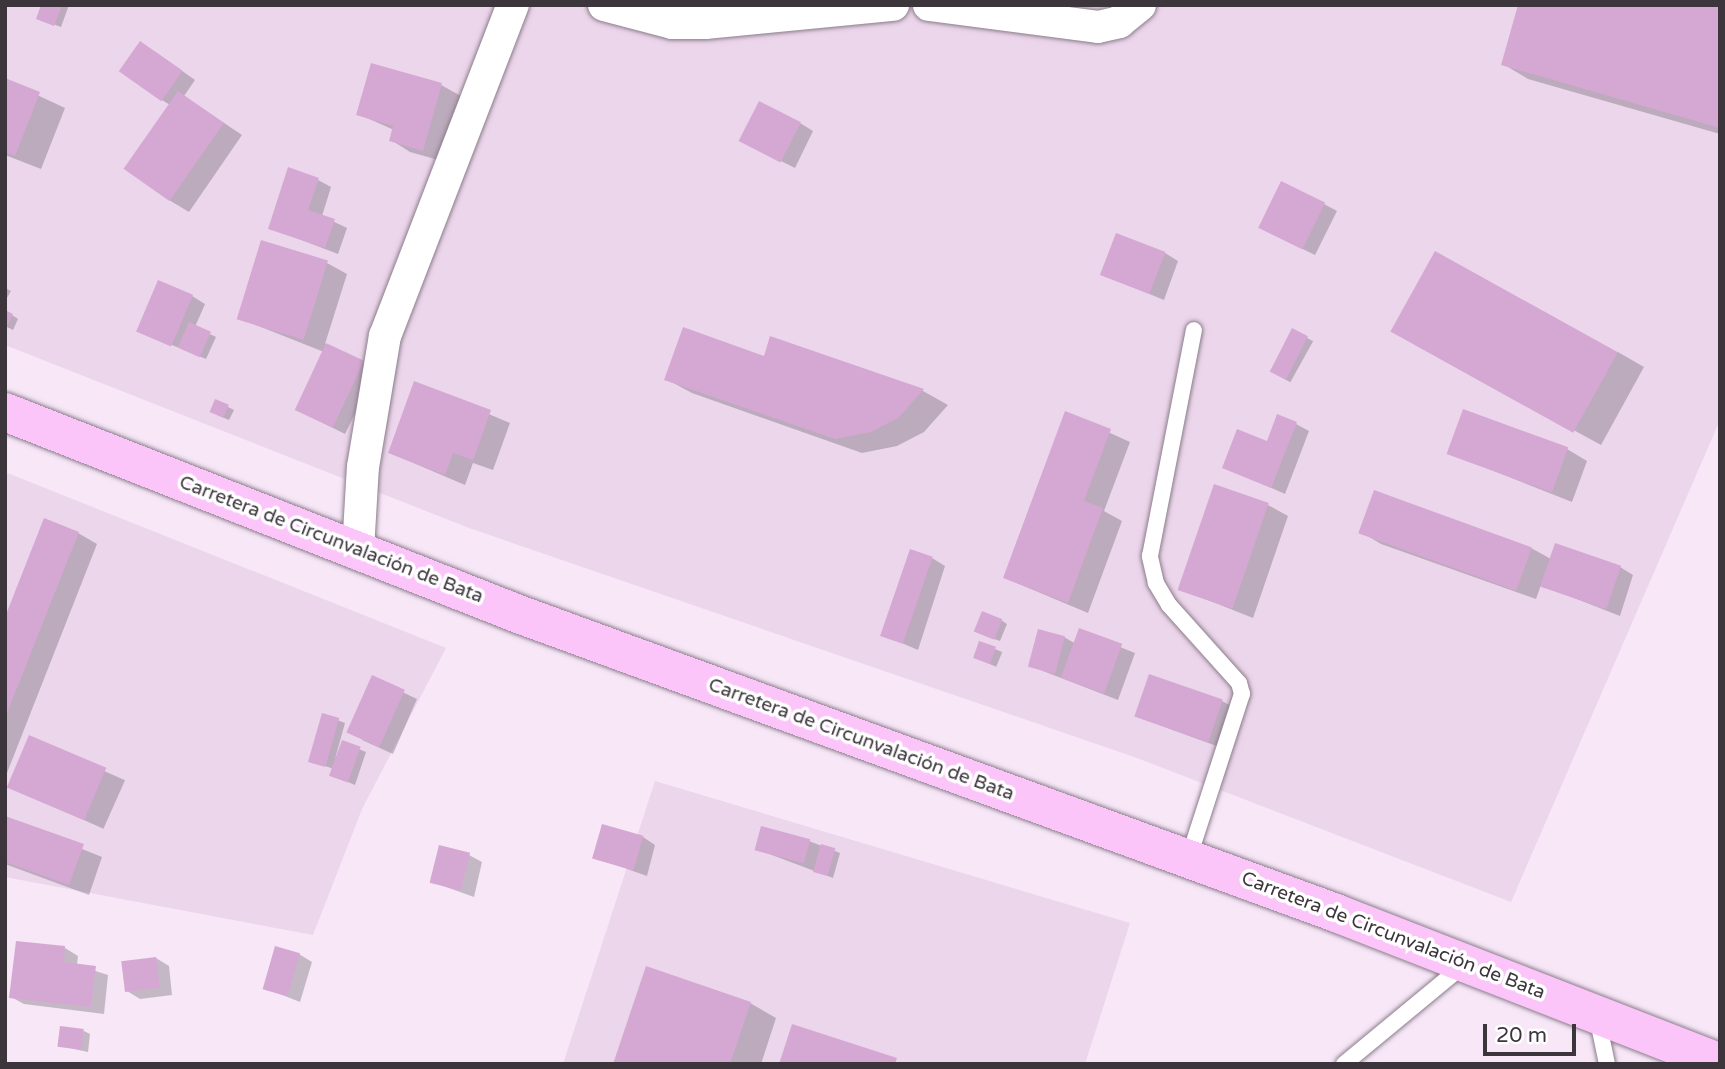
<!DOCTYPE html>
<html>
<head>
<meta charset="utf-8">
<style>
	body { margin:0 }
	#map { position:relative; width:1725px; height:1069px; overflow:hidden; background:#f7e7f7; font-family:"Varela Round",sans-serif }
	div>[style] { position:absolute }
	.built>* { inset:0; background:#ecd6eb }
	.shadow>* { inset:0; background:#0003; transform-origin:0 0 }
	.building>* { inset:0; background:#d5a8d4; transform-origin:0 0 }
	.roads { filter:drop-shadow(0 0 2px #8b7d8b) drop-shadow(0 0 2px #8b7d8b) }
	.lane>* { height:16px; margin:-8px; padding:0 8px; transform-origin:8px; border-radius:8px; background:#fff }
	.street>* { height:32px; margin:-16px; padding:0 16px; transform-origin:16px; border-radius:16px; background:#fff }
	.primary>* { height:38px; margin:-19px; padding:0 19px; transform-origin:19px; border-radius:19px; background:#fbc5fa }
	span { translate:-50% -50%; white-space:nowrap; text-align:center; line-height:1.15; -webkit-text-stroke:7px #fff; paint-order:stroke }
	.street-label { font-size:19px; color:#3c363c }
	.frame { position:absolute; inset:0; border:7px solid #3c363c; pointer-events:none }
	.scale { position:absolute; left:1483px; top:1024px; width:93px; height:32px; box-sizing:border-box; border:4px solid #3c363c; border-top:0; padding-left:9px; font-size:21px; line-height:24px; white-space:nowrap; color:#3c363c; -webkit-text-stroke:5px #fff; paint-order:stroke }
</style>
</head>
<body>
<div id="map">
	<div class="built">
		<div style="clip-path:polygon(5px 5px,1720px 5px,1720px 420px,1511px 902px,1137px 758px,469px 528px,5px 345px)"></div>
		<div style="clip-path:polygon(5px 472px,446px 648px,362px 809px,313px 935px,5px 877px)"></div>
		<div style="clip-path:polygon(655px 781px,1130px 923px,1085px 1064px,563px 1064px)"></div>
	</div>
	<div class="shadow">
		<div style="clip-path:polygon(43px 5px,69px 5px,61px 27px,42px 20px)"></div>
		<div style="clip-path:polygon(1720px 6px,1720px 134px,1528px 79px,1503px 64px)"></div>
		<div style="clip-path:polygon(154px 51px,195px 80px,184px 96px,242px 135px,189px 212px,169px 200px,170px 105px,162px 100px)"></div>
		<div style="clip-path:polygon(5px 80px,65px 108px,41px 169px,5px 155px)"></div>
		<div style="clip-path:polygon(441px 85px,461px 96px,442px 161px,410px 152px,391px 140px,394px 130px,358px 114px)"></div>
		<div style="clip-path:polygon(800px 123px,813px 131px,795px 168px,755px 148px)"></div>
		<div style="clip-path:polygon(318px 180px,331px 187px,322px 216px,347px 228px,338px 254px,270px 228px)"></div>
		<div style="clip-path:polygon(1324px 204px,1337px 211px,1315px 255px,1274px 235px)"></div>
		<div style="clip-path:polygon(1165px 253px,1178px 261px,1164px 300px,1103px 275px)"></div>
		<div style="clip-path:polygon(327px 263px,347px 274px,325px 344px,376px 370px,345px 434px,309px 416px,324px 352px,238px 318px)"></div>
		<div style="clip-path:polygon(5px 288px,11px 291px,5px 301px)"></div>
		<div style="clip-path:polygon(192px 296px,205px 304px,195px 327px,216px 337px,206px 359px,138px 331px)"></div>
		<div style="clip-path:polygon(12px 315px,18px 319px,13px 330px,5px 326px)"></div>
		<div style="left:1293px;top:330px;width:23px;height:47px;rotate:29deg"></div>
		<div style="clip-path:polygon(771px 339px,923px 391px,948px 405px,924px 432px,897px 446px,862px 453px,692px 393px,666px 379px,765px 358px)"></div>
		<div style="clip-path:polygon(1420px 346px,1618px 352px,1644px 367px,1601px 445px)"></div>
		<div style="clip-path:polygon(415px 383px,510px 423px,493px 470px,473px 463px,465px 485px,390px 453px)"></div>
		<div style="clip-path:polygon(216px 401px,234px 410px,229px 420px,217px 415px)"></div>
		<div style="clip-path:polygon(1066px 413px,1130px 442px,1104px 511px,1122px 521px,1088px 613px,1005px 578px)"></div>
		<div style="clip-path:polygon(1296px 424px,1309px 431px,1285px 494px,1224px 467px)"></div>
		<div style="clip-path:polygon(1567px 449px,1587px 461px,1572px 502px,1449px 453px)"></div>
		<div style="clip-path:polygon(1268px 505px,1288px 516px,1253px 618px,1180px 589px)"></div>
		<div style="clip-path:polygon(1361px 532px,1531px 548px,1551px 559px,1620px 567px,1633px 575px,1620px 616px,1541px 585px,1536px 599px,1381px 544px)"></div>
		<div style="clip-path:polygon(78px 533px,97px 544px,5px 778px,5px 622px)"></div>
		<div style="clip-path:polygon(932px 558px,945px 566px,918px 650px,885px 636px)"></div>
		<div style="clip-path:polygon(1001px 620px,1007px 624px,1000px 641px,983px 635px)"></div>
		<div style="clip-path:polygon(1080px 631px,1135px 653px,1118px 700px,1030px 666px,1064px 637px,1076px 644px)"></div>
		<div style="left:980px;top:643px;width:24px;height:16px;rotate:22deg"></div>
		<div style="clip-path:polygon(373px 678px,417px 699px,393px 754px,362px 740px)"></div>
		<div style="clip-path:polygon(1222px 701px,1235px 708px,1222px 748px,1137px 717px)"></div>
		<div style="clip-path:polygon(323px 715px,345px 723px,335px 759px,344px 743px,366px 752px,355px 785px,338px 778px,334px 769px,310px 761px)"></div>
		<div style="left:30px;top:738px;width:104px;height:53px;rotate:24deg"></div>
		<div style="clip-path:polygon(5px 818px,102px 857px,89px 895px,5px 864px)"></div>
		<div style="clip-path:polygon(643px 837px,655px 845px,647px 876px,596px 858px)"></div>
		<div style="clip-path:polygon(809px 841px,840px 853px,833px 878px,756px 849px)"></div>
		<div style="clip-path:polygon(469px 855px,482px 862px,474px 897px,432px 882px)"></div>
		<div style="clip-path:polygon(65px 948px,78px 956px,77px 965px,108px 975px,104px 1014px,24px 1004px,11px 997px)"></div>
		<div style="clip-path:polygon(299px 954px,312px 962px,300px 1002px,265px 988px)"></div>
		<div style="clip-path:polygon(156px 958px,169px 966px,172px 995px,140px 999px,127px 991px)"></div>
		<div style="clip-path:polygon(750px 1003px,776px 1018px,761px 1064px,615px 1064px)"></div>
		<div style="clip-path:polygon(84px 1031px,90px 1034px,88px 1052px,60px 1046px)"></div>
	</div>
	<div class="building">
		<div style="clip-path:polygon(41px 5px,62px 5px,54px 26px,36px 19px)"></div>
		<div style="clip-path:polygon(1518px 5px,1720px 5px,1720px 128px,1501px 65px)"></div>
		<div style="left:140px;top:41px;width:52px;height:37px;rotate:35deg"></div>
		<div style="clip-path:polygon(371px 63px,442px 83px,423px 151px,389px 141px,393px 126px,356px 115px)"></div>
		<div style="clip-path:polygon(5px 78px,40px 92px,15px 156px,5px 152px)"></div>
		<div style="left:178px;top:91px;width:56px;height:95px;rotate:35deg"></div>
		<div style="left:759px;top:101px;width:47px;height:45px;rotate:27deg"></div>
		<div style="clip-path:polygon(288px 167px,319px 178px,308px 210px,335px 219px,325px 248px,268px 229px)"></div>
		<div style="left:1281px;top:181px;width:49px;height:52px;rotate:26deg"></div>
		<div style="left:1116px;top:233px;width:53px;height:45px;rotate:21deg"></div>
		<div style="left:261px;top:240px;width:70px;height:83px;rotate:17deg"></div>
		<div style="left:1435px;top:251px;width:209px;height:92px;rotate:29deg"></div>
		<div style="left:158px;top:280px;width:38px;height:56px;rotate:23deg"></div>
		<div style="clip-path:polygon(5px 310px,13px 314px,5px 331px)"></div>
		<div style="left:189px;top:322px;width:24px;height:28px;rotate:24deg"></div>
		<div style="clip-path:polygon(683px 327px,764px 356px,770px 336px,924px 389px,898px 418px,871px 432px,835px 439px,664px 380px)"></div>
		<div style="left:1292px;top:328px;width:18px;height:49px;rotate:27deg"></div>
		<div style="left:326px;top:343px;width:42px;height:74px;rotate:25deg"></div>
		<div style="clip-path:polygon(414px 381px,491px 410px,473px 460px,453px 453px,445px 475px,388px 453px)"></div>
		<div style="left:215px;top:399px;width:15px;height:14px;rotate:23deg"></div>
		<div style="left:1463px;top:409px;width:112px;height:48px;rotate:20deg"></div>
		<div style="clip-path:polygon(1065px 411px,1111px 429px,1084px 501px,1103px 508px,1068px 603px,1003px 578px)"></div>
		<div style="clip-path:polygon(1277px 414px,1297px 422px,1271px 488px,1222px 468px,1237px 429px,1267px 441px)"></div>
		<div style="left:1214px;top:484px;width:58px;height:112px;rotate:19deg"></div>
		<div style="left:1374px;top:490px;width:168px;height:46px;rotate:20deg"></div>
		<div style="clip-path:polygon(44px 518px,79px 532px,5px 718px,5px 617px)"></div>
		<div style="left:1555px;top:543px;width:70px;height:46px;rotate:19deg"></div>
		<div style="left:910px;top:549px;width:24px;height:92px;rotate:19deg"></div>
		<div style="left:982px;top:611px;width:22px;height:22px;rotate:22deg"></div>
		<div style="left:1079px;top:628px;width:46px;height:53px;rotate:20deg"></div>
		<div style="left:1038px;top:629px;width:28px;height:39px;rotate:15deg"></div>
		<div style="left:979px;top:641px;width:18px;height:18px;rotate:19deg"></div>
		<div style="left:1149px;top:674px;width:78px;height:45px;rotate:19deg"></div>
		<div style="left:372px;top:675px;width:36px;height:63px;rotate:24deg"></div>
		<div style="left:322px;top:713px;width:18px;height:51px;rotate:16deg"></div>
		<div style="left:29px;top:735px;width:84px;height:57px;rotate:23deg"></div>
		<div style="left:342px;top:740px;width:20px;height:38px;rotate:20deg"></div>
		<div style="clip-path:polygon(5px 816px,84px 844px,69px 885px,5px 862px)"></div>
		<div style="left:602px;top:824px;width:43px;height:36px;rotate:16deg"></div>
		<div style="left:761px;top:826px;width:51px;height:25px;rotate:15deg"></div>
		<div style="left:821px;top:844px;width:15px;height:29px;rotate:16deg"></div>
		<div style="left:439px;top:845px;width:32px;height:39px;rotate:14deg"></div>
		<div style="clip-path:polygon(16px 941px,65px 946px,64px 962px,96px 966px,91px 1007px,9px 998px)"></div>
		<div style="left:275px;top:946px;width:26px;height:45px;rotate:16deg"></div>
		<div style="left:156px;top:957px;width:31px;height:35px;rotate:83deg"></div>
		<div style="clip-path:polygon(646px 966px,751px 1002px,730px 1064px,613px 1064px)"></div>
		<div style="clip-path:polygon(792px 1024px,897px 1058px,895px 1064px,779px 1064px)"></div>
		<div style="left:60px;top:1026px;width:24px;height:21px;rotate:7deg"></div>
	</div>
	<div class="roads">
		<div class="lane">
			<div style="left:1188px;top:860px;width:175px;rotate:-72deg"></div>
			<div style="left:1242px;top:694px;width:11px;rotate:-105deg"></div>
			<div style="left:1239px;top:683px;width:105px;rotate:-131.9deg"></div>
			<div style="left:1169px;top:605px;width:26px;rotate:-121deg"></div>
			<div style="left:1156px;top:583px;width:28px;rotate:-103deg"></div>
			<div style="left:1150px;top:556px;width:230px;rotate:-79deg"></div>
			<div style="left:1597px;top:1016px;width:49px;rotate:78.2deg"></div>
			<div style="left:1344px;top:1064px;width:157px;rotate:-39.6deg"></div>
		</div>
		<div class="street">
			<div style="left:604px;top:5px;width:70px;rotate:14.8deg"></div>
			<div style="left:672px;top:23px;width:33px"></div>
			<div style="left:705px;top:23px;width:189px;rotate:-5.5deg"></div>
			<div style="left:929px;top:5px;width:170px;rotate:7.4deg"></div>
			<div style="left:1098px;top:27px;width:22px;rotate:-13deg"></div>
			<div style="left:1119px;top:22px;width:27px;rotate:-39deg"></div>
			<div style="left:358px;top:550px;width:83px;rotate:-86.6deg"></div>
			<div style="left:363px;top:467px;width:133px;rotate:-80.5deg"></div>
			<div style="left:385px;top:336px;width:355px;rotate:-68.9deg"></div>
		</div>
		<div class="primary">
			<div style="left:5px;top:412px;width:554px;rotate:21.48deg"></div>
			<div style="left:521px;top:615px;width:868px;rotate:20.08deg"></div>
			<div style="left:1336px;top:913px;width:412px;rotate:21.3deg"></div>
		</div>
	</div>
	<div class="street-label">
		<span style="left:331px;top:540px;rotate:21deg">Carretera de Circunvalación de Bata</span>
		<span style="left:861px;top:740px;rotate:20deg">Carretera de Circunvalación de Bata</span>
		<span style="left:1393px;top:936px;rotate:21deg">Carretera de Circunvalación de Bata</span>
	</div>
	<div class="frame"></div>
	<div class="scale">20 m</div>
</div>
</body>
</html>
